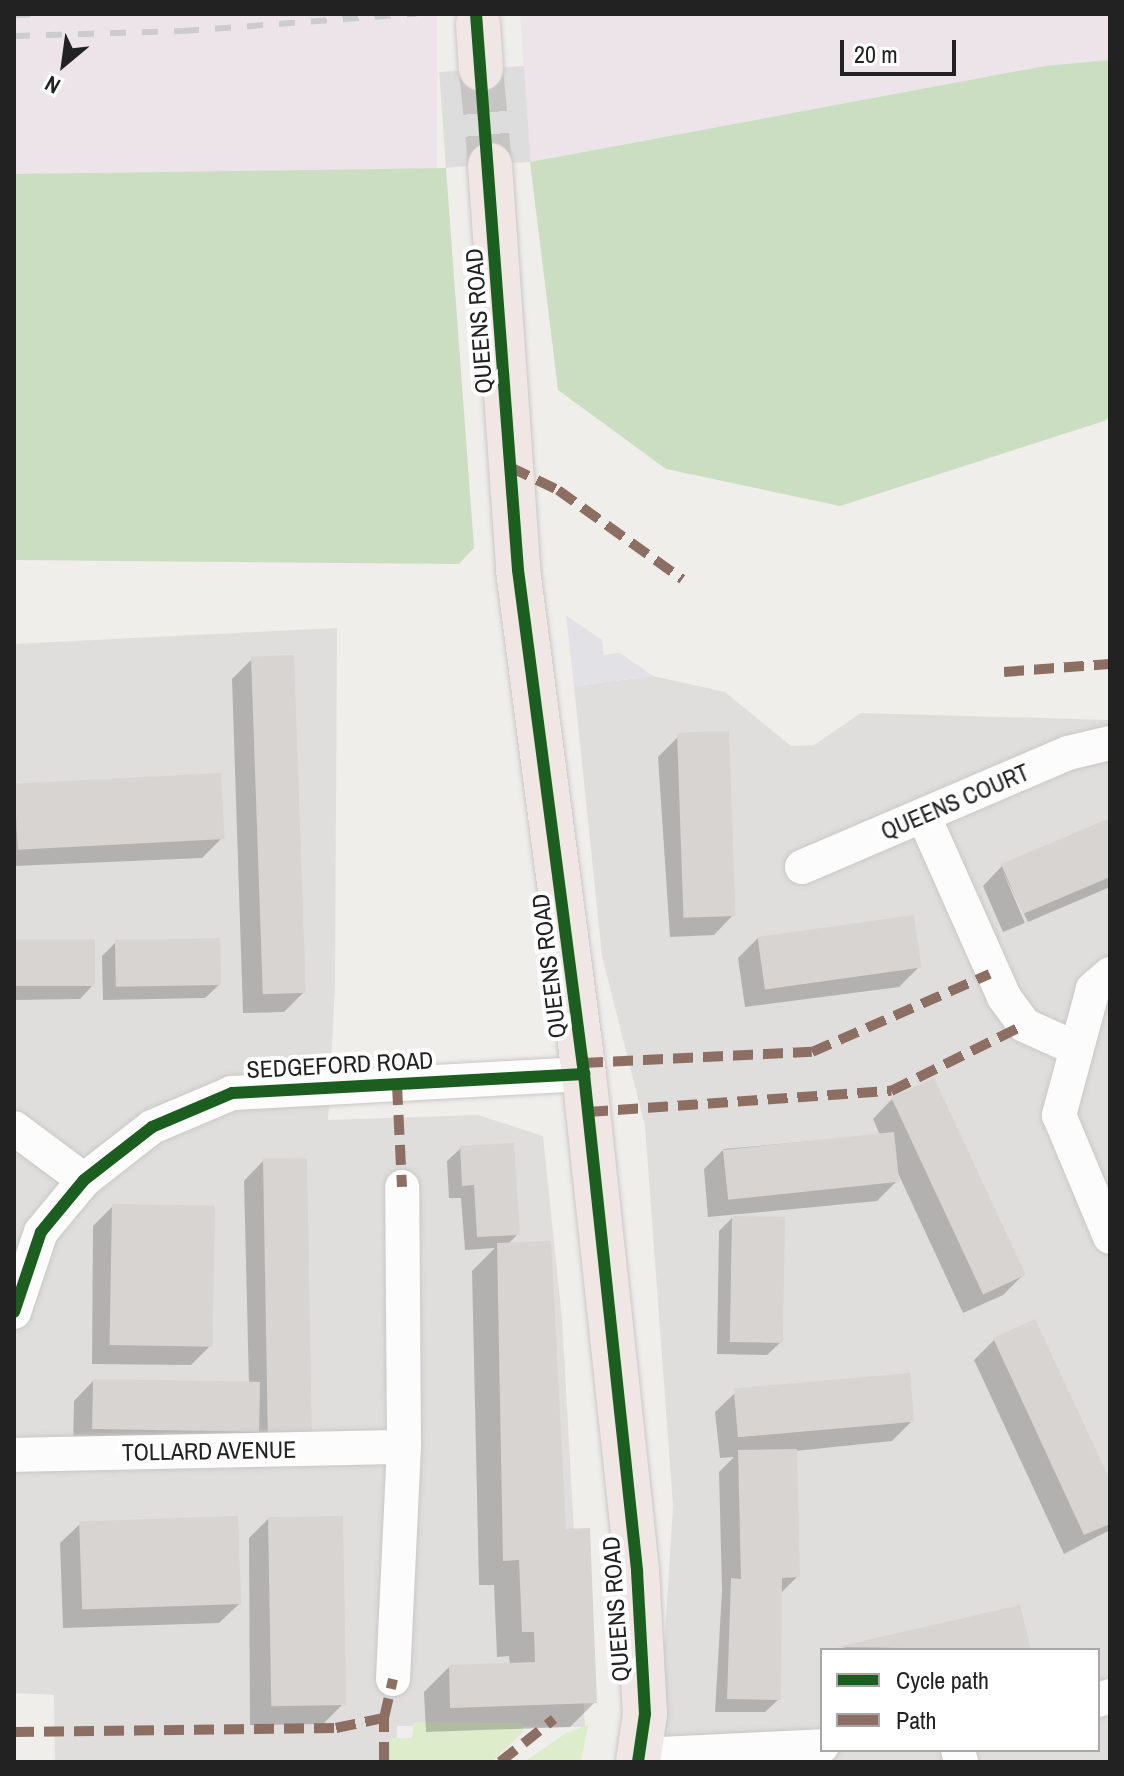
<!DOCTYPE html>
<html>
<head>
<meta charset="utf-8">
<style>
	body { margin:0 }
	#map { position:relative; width:1124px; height:1776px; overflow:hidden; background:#f0eeeb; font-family:"Archivo Narrow",sans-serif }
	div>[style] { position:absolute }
	.residential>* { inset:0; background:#dfdedc }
	.industrial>* { inset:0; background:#ede4e9; transform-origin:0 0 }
	.grass>* { inset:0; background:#ddeccb }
	.forest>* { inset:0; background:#cbdec1 }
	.plaza>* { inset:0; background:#e2e1e5 }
	.pier>* { inset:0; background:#dedddd; transform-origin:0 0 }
	.shadow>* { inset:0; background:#0003 }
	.building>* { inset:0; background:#d7d4d2; transform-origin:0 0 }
	.trunk-tunnel>* { height:44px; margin-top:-22px; transform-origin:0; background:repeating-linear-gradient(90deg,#c7c5c3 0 44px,transparent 0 66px) }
	.roads { filter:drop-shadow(0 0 2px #c9c8c7) drop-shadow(0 0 2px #c9c8c7) }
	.minor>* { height:34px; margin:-17px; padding:0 17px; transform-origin:17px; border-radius:17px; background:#fdfcfc }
	.trunk>* { height:44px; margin:-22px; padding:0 22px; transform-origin:22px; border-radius:22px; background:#f0e6e4 }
	.rail>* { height:6px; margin-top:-3px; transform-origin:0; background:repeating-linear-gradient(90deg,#ccc 0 16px,transparent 0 32px) }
	.quiet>* { height:10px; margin-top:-5px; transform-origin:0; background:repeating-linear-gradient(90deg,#8d6e63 0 20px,transparent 0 30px) }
	.cycleway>* { height:12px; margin:-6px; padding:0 6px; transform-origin:6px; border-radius:6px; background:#1b5e20 }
	span { translate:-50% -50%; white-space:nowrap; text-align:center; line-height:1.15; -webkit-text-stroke:8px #fff; paint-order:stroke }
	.street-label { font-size:24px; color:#222 }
	.frame { position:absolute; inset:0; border:16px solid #222; pointer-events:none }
	.legend { position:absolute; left:820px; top:1648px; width:280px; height:104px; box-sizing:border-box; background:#fff; border:2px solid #a7a7a7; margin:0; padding:10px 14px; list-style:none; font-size:24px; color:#222 }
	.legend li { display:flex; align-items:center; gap:16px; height:40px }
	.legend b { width:40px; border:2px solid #a7a7a7 }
	.north { position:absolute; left:24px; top:24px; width:80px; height:80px; -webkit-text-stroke:6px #fff; paint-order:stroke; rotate:209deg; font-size:22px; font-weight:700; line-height:32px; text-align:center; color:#222 }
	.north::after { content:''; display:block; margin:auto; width:28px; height:36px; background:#222; clip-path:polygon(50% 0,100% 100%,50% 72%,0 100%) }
	.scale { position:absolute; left:840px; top:40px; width:116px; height:36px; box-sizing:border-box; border:4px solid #222; border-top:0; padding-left:10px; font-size:24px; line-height:28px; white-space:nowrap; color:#222; -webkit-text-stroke:6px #fff; paint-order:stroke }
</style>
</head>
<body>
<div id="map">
	<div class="residential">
		<div style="clip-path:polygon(337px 628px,335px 987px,328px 1120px,478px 1115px,543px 1136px,562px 1319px,585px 1727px,397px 1726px,396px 1762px,55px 1762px,54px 1695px,14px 1693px,14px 644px)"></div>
		<div style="clip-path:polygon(evenodd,653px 676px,725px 692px,791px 746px,814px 745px,861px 713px,1110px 720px,1110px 1762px,657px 1762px,673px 1506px,645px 1126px,602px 956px,574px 686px,653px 676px,822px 1650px,1098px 1650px,1098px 1750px,822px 1750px,822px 1650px)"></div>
	</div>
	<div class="industrial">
		<div style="left:14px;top:14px;width:423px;height:160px"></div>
		<div style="clip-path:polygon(520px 14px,1110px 14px,1110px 76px,530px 162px)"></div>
	</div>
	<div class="grass">
		<div style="clip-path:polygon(414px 1722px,522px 1723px,523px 1732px,491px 1762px,391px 1762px,390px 1738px,412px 1738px)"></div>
		<div style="clip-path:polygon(588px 1725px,581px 1762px,524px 1762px,566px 1733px)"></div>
	</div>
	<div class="forest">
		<div style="clip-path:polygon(1110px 60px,1110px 417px,1104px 421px,840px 506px,666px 469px,558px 390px,530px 162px,1045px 66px)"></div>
		<div style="clip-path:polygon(446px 168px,474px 548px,459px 564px,14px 560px,14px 174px)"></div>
	</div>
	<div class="plaza">
		<div style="clip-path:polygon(566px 615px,602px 640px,604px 655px,620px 653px,653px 676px,574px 686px)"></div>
	</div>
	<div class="pier">
		<div style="left:524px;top:66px;width:96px;height:85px;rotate:86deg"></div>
	</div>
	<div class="shadow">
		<div style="clip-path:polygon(252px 659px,304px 992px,284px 1012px,243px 1013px,232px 679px)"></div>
		<div style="clip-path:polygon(678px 737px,733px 915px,714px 935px,670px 937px,658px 757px)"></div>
		<div style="clip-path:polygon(14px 783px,222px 838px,202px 858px,14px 866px)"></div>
		<div style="clip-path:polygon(1110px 820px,1110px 887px,1028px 922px,1003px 872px,1025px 923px,1003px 932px,983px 886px,1002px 866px)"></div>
		<div style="clip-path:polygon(758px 938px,919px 967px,899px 987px,745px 1007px,738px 958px)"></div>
		<div style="clip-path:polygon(116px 942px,219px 985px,205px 998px,103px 1000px,102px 956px)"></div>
		<div style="clip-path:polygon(14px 943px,93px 985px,80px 999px,14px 1000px)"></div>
		<div style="clip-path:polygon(892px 1099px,1023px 1275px,1003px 1295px,963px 1313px,896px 1169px,896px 1182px,877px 1201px,708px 1217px,704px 1169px,724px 1149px,880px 1135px,873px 1119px)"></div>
		<div style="clip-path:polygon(461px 1148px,518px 1234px,507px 1245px,595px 1702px,570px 1727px,426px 1732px,424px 1692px,449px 1667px,510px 1665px,509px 1656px,497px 1657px,494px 1585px,479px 1585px,472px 1271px,495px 1248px,465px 1250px,461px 1198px,449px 1198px,447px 1161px)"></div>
		<div style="clip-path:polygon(263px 1161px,312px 1433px,73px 1448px,74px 1401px,93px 1381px,249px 1385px,244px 1181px)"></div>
		<div style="clip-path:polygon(113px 1206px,211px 1345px,191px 1365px,92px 1364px,93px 1226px)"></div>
		<div style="clip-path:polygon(733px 1217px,781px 1342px,767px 1355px,717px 1354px,719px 1231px)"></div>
		<div style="clip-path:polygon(994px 1340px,1110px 1484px,1110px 1530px,1064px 1554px,974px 1360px)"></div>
		<div style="clip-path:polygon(735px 1393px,912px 1421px,892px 1441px,795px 1451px,798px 1576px,780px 1594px,779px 1699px,765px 1712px,715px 1712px,722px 1591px,719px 1472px,734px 1457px,720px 1458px,715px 1412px)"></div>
		<div style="clip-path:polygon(268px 1519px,343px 1704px,323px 1724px,250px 1725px,249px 1538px)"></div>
		<div style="clip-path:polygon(80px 1524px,239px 1604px,219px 1623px,63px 1628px,60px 1543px)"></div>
		<div style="clip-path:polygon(1019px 1607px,1028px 1650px,837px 1650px,838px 1649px)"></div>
	</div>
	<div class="building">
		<div style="left:294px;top:655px;width:338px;height:43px;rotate:88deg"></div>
		<div style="left:729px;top:731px;width:185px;height:52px;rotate:88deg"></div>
		<div style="left:221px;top:773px;width:66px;height:207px;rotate:87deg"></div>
		<div style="clip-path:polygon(1110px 818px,1110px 877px,1023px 914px,1001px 864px)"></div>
		<div style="left:914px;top:915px;width:53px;height:158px;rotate:82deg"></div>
		<div style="left:220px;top:938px;width:47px;height:105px;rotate:89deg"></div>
		<div style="left:95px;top:939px;width:47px;height:81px;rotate:90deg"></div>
		<div style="left:934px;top:1078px;width:217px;height:47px;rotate:65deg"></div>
		<div style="left:894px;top:1132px;width:50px;height:172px;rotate:84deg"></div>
		<div style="clip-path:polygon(514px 1143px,520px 1235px,477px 1237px,474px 1185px,462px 1186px,460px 1146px)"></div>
		<div style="left:307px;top:1158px;width:275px;height:44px;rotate:89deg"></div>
		<div style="left:112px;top:1204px;width:103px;height:141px;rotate:1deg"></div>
		<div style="left:732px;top:1216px;width:53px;height:126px;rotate:1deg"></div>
		<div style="clip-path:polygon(551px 1241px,566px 1529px,590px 1528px,597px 1703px,450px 1708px,449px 1665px,535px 1662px,534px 1632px,522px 1632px,519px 1560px,503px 1561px,497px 1243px)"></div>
		<div style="clip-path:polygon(1035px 1319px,1110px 1480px,1110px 1524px,1084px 1535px,993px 1338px)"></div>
		<div style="left:910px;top:1373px;width:49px;height:177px;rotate:85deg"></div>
		<div style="left:93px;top:1379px;width:167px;height:50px;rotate:1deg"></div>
		<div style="clip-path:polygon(797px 1449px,800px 1577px,782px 1578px,781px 1700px,727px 1699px,731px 1578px,741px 1579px,738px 1450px)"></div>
		<div style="left:238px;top:1516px;width:88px;height:159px;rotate:88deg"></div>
		<div style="left:343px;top:1516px;width:189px;height:75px;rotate:89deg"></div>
		<div style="clip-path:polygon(1020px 1605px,1031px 1650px,837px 1647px)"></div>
	</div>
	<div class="trunk-tunnel">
		<div style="left:481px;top:69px;width:96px;rotate:84.6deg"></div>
	</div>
	<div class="roads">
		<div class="minor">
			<div style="left:924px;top:817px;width:197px;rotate:66deg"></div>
			<div style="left:1004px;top:997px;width:34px;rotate:54deg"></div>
			<div style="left:1024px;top:1025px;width:56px;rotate:24.3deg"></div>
			<div style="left:802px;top:867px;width:289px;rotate:-23.2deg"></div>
			<div style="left:1068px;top:753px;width:43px;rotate:-13.4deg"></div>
			<div style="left:1110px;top:974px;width:23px;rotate:139deg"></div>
			<div style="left:1093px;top:989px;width:131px;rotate:105.1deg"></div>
			<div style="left:1059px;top:1115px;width:132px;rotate:67.3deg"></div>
			<div style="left:14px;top:1128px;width:87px;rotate:36.6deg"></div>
			<div style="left:14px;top:1312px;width:84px;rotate:-71.4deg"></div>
			<div style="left:41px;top:1232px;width:67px;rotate:-50.4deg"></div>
			<div style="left:84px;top:1180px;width:86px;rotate:-37.9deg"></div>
			<div style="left:152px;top:1127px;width:87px;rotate:-23deg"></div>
			<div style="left:232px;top:1093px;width:353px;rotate:-3.1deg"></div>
			<div style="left:14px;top:1455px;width:390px;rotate:-1.2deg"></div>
			<div style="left:404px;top:1447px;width:260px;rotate:-90.4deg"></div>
			<div style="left:393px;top:1679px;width:232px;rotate:-87.3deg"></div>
			<div style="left:1098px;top:1700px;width:13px;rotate:-18deg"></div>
			<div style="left:958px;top:1750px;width:12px;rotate:76deg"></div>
			<div style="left:640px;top:1755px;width:182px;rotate:-2.8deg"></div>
		</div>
		<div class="trunk">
			<div style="left:478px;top:24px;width:45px;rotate:86.2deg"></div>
			<div style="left:490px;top:165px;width:406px;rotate:86deg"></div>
			<div style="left:518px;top:570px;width:508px;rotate:82.54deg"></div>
			<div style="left:584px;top:1074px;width:500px;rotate:83.9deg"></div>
			<div style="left:637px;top:1571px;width:143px;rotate:86.8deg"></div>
			<div style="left:645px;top:1714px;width:49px;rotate:98.3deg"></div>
		</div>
	</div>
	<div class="rail">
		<div style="left:14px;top:15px;width:30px;rotate:-2deg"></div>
		<div style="left:14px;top:36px;width:169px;rotate:-1.7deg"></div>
		<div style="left:183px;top:31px;width:234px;rotate:-4.2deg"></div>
	</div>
	<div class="quiet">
		<div style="left:510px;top:467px;width:53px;rotate:25.6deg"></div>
		<div style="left:558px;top:490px;width:153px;rotate:35.7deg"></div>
		<div style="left:1004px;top:672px;width:106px;rotate:-4.3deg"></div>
		<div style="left:583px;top:1063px;width:229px;rotate:-2.8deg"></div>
		<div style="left:812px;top:1052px;width:194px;rotate:-23.7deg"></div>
		<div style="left:397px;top:1085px;width:102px;rotate:87.2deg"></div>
		<div style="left:588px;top:1112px;width:304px;rotate:-4deg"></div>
		<div style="left:891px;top:1091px;width:148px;rotate:-26.4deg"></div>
		<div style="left:14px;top:1732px;width:322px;rotate:-0.7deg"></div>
		<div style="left:336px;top:1728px;width:49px;rotate:-11.8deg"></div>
		<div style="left:384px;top:1762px;width:44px;rotate:-90deg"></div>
		<div style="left:384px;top:1718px;width:40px;rotate:-77deg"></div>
		<div style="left:500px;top:1762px;width:69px;rotate:-38.5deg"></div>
	</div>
	<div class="cycleway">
		<div style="left:476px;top:14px;width:558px;rotate:85.68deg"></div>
		<div style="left:518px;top:570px;width:508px;rotate:82.54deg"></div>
		<div style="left:584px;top:1074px;width:500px;rotate:83.9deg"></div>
		<div style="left:637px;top:1571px;width:143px;rotate:86.8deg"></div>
		<div style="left:645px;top:1714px;width:49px;rotate:98.3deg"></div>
		<div style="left:14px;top:1312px;width:84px;rotate:-71.4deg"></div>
		<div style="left:41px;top:1232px;width:67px;rotate:-50.4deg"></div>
		<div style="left:84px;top:1180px;width:86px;rotate:-37.9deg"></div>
		<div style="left:152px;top:1127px;width:87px;rotate:-23deg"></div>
		<div style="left:232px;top:1093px;width:353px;rotate:-3.1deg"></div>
	</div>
	<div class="street-label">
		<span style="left:479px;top:321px;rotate:-94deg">QUEENS ROAD</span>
		<span style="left:955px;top:802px;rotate:-23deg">QUEENS COURT</span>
		<span style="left:549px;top:966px;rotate:-97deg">QUEENS ROAD</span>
		<span style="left:340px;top:1065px;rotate:-3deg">SEDGEFORD ROAD</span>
		<span style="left:209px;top:1451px;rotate:-1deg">TOLLARD AVENUE</span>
		<span style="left:616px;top:1609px;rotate:-94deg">QUEENS ROAD</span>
	</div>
	<div class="frame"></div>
	<ul class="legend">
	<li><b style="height:10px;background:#1b5e20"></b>Cycle path</li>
	<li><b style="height:10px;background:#8d6e63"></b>Path</li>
	</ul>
	<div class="north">N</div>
	<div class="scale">20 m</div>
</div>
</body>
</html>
